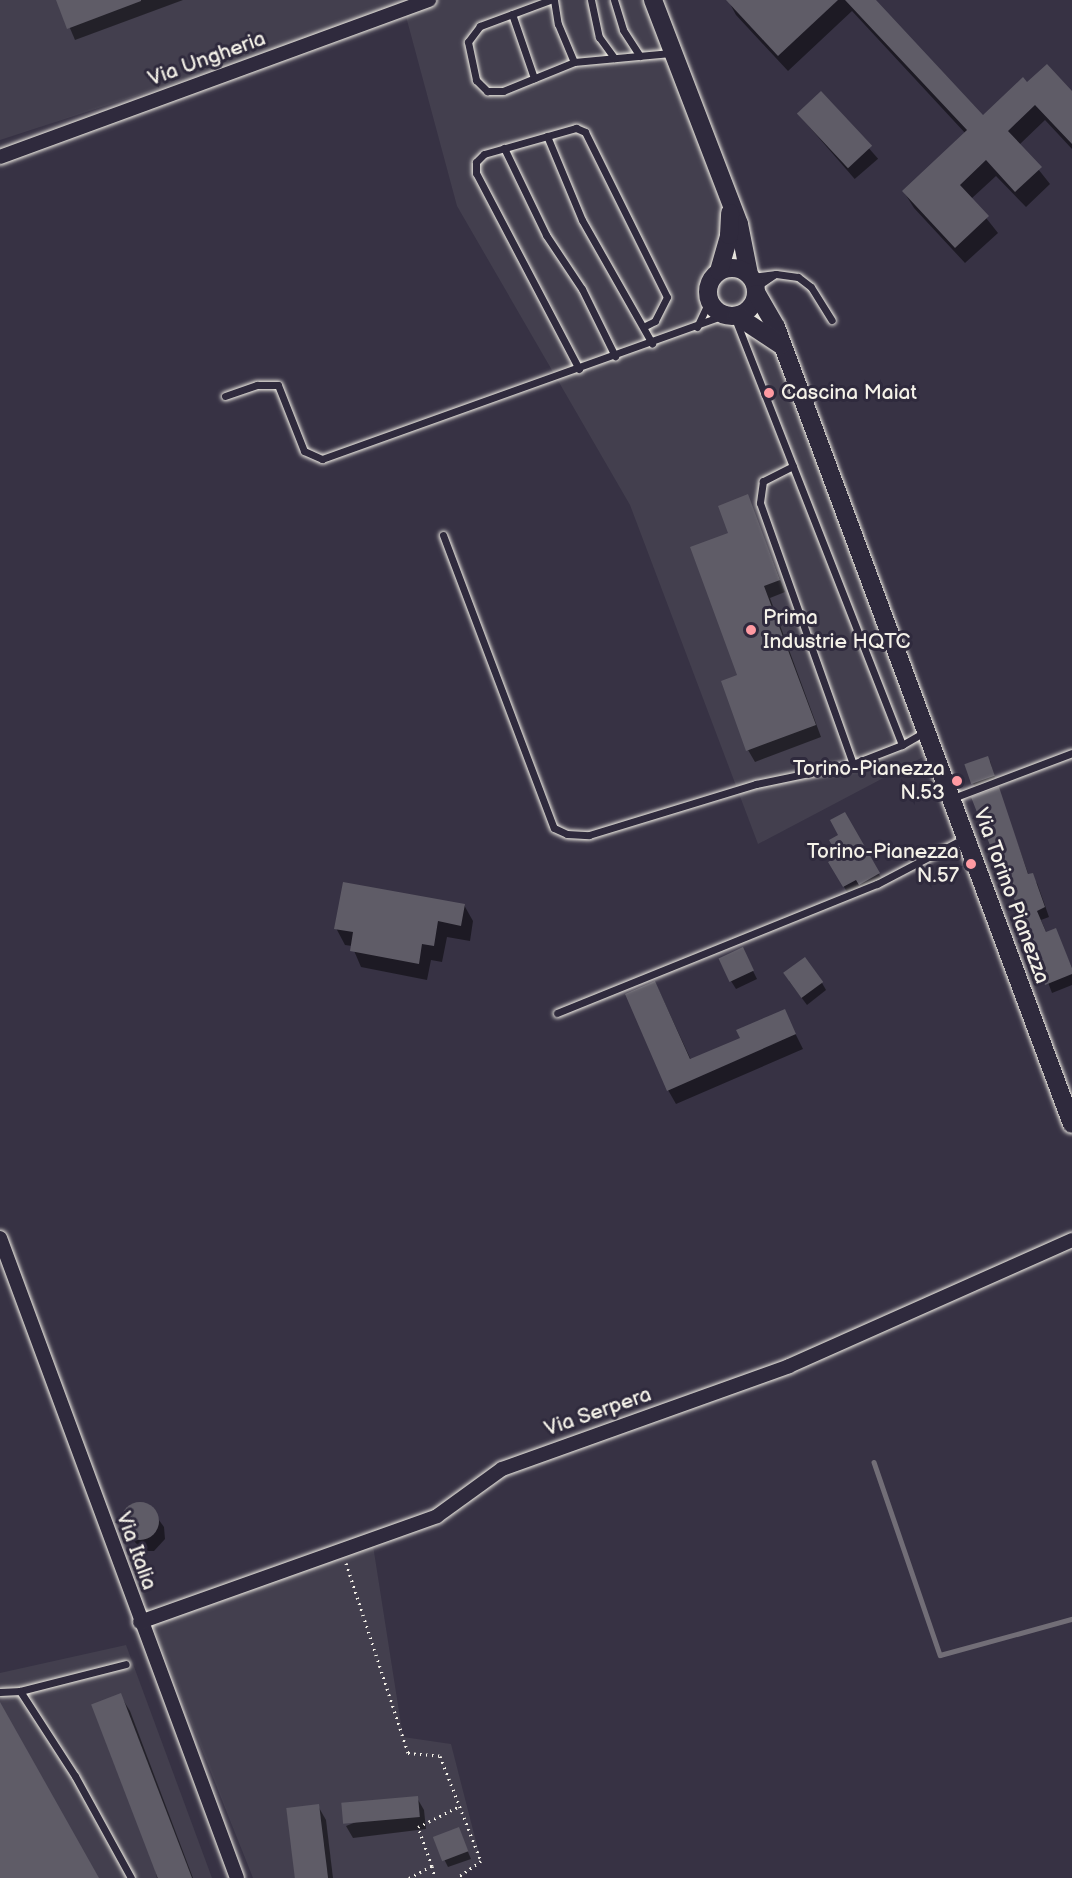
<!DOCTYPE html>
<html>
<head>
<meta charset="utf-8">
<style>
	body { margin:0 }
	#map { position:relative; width:1072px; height:1878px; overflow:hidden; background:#373244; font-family:"Balsamiq Sans",sans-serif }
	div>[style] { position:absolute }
	.built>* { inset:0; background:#433f4e }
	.shadow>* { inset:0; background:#0007; transform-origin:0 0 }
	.stream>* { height:4.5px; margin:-2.25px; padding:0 2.25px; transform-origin:2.25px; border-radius:2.25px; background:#726e77 }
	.building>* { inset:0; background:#5f5c67; transform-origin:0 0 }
	.round { border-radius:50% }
	.path>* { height:3px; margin-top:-1.5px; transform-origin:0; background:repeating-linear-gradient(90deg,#f4f1e8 0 1.5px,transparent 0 6px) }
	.roads { filter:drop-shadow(0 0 2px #f4f1e8) drop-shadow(0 0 2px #f4f1e8) }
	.lane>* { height:7px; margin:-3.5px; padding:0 3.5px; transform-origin:3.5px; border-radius:3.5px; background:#2f2a3d }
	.street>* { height:14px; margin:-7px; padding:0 7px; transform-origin:7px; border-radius:7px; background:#2f2a3d }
	.secondary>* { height:18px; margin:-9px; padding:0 9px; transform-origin:9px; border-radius:9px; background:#2f2a3d }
	.secondary>.ring { margin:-9px; padding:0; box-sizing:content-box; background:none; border:18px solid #2f2a3d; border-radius:50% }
	.dots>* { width:16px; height:16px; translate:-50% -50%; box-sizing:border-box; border:3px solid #2f2a3d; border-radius:50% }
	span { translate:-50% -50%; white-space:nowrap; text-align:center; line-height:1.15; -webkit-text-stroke:6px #2f2a3d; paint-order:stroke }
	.street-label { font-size:21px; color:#f4f1e8 }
	.poi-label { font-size:21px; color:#f4f1e8 }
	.left { translate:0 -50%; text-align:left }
	.right { translate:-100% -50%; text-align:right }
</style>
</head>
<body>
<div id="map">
	<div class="built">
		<div style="clip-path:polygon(0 0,645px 0,927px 755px,758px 844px,630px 505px,457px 206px,404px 9px,0 140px)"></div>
		<div style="clip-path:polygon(372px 1539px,403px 1737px,451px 1744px,481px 1861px,461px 1878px,253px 1878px,150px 1619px)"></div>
		<div style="clip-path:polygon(126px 1645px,212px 1878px,0 1878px,0 1673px)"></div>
	</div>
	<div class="shadow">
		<div style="clip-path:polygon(58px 0,183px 0,75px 40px)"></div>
		<div style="clip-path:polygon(728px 0,874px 0,983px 117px,1027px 84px,1072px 93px,1072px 149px,1045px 120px,1019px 145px,1050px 184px,1026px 207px,996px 176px,971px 199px,998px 233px,965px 263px,914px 208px,904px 192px,966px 134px,852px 11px,788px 71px,736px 15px)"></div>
		<div style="left:821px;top:93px;width:87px;height:31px;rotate:49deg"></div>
		<div style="clip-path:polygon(747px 496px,785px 592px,770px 598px,821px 737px,755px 762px,748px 750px,739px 676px)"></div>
		<div style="clip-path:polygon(990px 761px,995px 778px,975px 787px,973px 784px)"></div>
		<div style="clip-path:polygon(998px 789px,1029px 876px,1037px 883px,1049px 917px,1041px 920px,1047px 934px,1055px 930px,1072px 968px,1072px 985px,1052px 993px,1006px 871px,998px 863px,973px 798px)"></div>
		<div style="clip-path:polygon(845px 814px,883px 881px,864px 892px,861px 886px,848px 894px,830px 862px,840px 856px)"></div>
		<div style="clip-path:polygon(464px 905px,473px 921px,470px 941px,447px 937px,442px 962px,431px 960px,427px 980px,361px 967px,352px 946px,345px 945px,336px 928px)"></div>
		<div style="clip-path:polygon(746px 957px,757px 979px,736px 989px,731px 981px)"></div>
		<div style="clip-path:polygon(789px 981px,822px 983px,826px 990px,807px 1005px)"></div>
		<div style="clip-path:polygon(655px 982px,691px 1060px,742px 1039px,784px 1011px,803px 1049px,676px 1104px,668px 1090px)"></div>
		<div style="clip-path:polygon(137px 1504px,148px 1505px,164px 1527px,165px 1539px,154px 1551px,143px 1551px,126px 1532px,124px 1515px)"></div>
		<div style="clip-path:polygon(120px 1695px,130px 1711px,193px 1878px,157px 1878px)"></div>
		<div style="clip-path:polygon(417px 1798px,424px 1810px,426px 1829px,353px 1838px,346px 1826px)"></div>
		<div style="clip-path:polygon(318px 1806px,326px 1820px,333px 1878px,296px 1878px)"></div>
		<div style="clip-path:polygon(458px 1828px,471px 1859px,448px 1867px,444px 1859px)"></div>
	</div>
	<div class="stream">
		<div style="left:874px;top:1462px;width:204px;rotate:71.1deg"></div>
		<div style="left:940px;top:1655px;width:137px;rotate:-15.3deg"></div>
	</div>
	<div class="building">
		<div style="clip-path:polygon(56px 0,141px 0,141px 1px,67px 29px)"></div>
		<div style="clip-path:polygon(726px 0,838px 0,778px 56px)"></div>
		<div style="clip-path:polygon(845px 0,876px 0,983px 115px,1023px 77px,1027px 82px,1047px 64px,1072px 91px,1072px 144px,1035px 105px,1008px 131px,1042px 167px,1015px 192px,986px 160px,960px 185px,989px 216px,955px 248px,902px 191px,967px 130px)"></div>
		<div style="left:821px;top:91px;width:75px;height:33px;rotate:47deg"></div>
		<div style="clip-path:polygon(748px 494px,780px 580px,764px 586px,816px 725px,746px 751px,721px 681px,737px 675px,690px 547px,728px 533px,718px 506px)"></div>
		<div style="left:988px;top:756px;width:21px;height:25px;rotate:71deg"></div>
		<div style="clip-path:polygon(999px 787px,1028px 874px,1033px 873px,1045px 907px,1037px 911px,1046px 932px,1056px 928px,1072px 968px,1072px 974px,1045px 985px,1001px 862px,997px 863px,971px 797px)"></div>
		<div style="clip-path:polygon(845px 812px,880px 873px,859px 885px,856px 880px,843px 887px,828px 862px,838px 856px,829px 840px,838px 835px,830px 820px)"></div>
		<div style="clip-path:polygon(343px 882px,465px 904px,461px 926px,438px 921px,434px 946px,422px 944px,419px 964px,350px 951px,353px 932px,334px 929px)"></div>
		<div style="left:743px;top:947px;width:26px;height:27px;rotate:65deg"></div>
		<div style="left:805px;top:957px;width:31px;height:27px;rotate:54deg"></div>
		<div style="clip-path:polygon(655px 981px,690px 1059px,740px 1038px,736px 1030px,785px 1009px,796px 1034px,667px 1091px,625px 994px)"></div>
		<div class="round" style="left:121px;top:1502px;width:38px;height:38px"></div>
		<div style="left:121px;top:1693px;width:198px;height:32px;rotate:69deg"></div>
		<div style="clip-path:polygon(0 1702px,99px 1878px,0 1878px)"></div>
		<div style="left:418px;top:1796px;width:21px;height:77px;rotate:85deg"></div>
		<div style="left:319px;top:1804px;width:75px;height:33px;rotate:83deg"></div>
		<div style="left:459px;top:1827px;width:26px;height:28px;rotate:69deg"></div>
	</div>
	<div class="path">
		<div style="left:346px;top:1563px;width:200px;rotate:71.9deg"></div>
		<div style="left:408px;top:1753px;width:32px;rotate:5deg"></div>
		<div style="left:440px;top:1756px;width:113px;rotate:68.7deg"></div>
		<div style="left:481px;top:1861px;width:29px;rotate:145deg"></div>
		<div style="left:432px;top:1866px;width:41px;rotate:-109.7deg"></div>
		<div style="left:418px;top:1827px;width:47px;rotate:-26.6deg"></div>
		<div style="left:409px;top:1878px;width:26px;rotate:-28deg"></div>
		<div style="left:432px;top:1866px;width:12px;rotate:76deg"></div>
	</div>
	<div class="roads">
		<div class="lane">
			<div style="left:550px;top:0;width:75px;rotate:159.6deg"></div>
			<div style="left:480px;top:26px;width:20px;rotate:127deg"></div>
			<div style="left:468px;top:42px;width:39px;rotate:78deg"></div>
			<div style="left:476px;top:80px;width:16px;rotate:45deg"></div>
			<div style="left:487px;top:91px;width:16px"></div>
			<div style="left:503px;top:91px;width:77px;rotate:-22.2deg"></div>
			<div style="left:574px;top:62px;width:97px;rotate:-5.3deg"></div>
			<div style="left:554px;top:0;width:24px;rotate:81deg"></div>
			<div style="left:558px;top:24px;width:41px;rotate:67.2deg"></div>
			<div style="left:591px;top:0;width:38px;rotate:78deg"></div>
			<div style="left:599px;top:37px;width:26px;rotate:54deg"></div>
			<div style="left:614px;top:0;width:31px;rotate:73deg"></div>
			<div style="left:623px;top:30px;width:31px;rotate:57deg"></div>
			<div style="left:512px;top:14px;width:68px;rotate:71deg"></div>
			<div style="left:547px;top:136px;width:91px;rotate:67.4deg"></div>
			<div style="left:582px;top:220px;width:142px;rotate:60.4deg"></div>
			<div style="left:504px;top:148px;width:97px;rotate:64.2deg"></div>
			<div style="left:546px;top:235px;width:65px;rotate:56.3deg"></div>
			<div style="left:582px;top:289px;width:75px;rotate:63.8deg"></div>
			<div style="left:752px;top:277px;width:24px;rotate:-7deg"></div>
			<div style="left:776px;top:274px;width:22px;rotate:8deg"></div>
			<div style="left:798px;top:277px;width:16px;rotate:38deg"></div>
			<div style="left:811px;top:287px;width:39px;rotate:58deg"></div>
			<div style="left:756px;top:287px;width:22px;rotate:-34deg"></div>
			<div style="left:736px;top:321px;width:455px;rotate:68.6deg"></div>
			<div style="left:902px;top:745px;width:28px;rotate:-30deg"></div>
			<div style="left:697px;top:327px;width:29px;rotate:-65deg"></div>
			<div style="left:579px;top:369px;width:221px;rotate:-117.7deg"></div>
			<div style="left:476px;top:173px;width:11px;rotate:-90deg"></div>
			<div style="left:476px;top:162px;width:11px;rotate:-45deg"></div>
			<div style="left:484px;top:154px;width:96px;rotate:-15.8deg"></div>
			<div style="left:576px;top:128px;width:10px;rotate:24deg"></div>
			<div style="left:585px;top:132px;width:184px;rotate:63.6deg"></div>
			<div style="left:667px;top:297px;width:27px;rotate:117deg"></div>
			<div style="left:655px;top:321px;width:13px;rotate:153deg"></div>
			<div style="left:225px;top:396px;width:34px;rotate:-19deg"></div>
			<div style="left:257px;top:385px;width:21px"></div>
			<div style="left:278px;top:385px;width:71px;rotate:68.5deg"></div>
			<div style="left:304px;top:451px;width:20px;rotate:24deg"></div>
			<div style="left:322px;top:459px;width:428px;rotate:-19.7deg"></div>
			<div style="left:793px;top:466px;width:34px;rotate:153deg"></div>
			<div style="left:763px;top:481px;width:22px;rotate:98deg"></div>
			<div style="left:760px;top:503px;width:277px;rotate:70.4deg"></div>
			<div style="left:443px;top:535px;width:313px;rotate:69.3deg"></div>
			<div style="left:554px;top:828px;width:14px;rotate:25deg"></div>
			<div style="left:567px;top:834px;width:22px;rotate:3deg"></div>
			<div style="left:589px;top:835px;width:175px;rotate:-17deg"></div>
			<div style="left:756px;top:784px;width:99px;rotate:-11.7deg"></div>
			<div style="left:853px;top:764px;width:53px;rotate:-21.2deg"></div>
			<div style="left:953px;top:798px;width:127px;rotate:-20.7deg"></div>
			<div style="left:557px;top:1013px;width:345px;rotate:-22deg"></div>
			<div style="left:877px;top:884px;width:97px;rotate:-27.6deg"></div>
			<div style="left:20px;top:1691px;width:109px;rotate:-14.3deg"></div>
			<div style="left:0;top:1692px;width:20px;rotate:-3deg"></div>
			<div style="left:20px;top:1691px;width:101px;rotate:57.1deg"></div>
			<div style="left:75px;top:1776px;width:116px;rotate:61.2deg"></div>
		</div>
		<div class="street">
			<div style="left:0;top:157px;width:457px;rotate:-20.1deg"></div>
			<div style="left:0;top:1238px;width:682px;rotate:69.68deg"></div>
			<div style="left:140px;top:1622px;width:315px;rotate:-19.6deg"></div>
			<div style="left:437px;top:1516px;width:80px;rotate:-35.9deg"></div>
			<div style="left:502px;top:1469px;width:305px;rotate:-19.7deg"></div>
			<div style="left:789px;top:1366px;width:310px;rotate:-24deg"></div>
		</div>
		<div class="secondary">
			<div style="left:653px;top:0;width:240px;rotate:69deg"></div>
			<div style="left:739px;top:224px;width:51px;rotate:78.7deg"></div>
			<div class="ring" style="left:708px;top:268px;width:30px;height:30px"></div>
			<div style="left:719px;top:271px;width:37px;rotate:-74deg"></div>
			<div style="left:729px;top:235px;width:22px;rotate:-87deg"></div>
			<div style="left:757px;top:294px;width:38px;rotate:60deg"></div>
			<div style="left:776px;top:327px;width:850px;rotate:69.63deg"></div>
			<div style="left:737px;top:316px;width:53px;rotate:33.4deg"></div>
		</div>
	</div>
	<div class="dots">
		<div style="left:769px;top:393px;background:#ff9aa2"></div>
		<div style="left:751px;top:630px;background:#ff9aa2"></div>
		<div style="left:957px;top:781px;background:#ff9aa2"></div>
		<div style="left:971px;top:864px;background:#ff9aa2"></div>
	</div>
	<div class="street-label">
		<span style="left:207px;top:59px;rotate:-20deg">Via Ungheria</span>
		<span style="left:1011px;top:896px;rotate:70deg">Via Torino Pianezza</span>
		<span style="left:598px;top:1412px;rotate:-19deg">Via Serpera</span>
		<span style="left:136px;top:1551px;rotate:70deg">Via Italia</span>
	</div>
	<div class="poi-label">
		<span class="left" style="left:781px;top:393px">Cascina Maiat</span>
		<span class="left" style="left:763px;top:630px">Prima<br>Industrie HQTC</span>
		<span class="right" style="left:945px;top:781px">Torino-Pianezza<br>N.53</span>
		<span class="right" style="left:959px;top:864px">Torino-Pianezza<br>N.57</span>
	</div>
</div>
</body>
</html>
